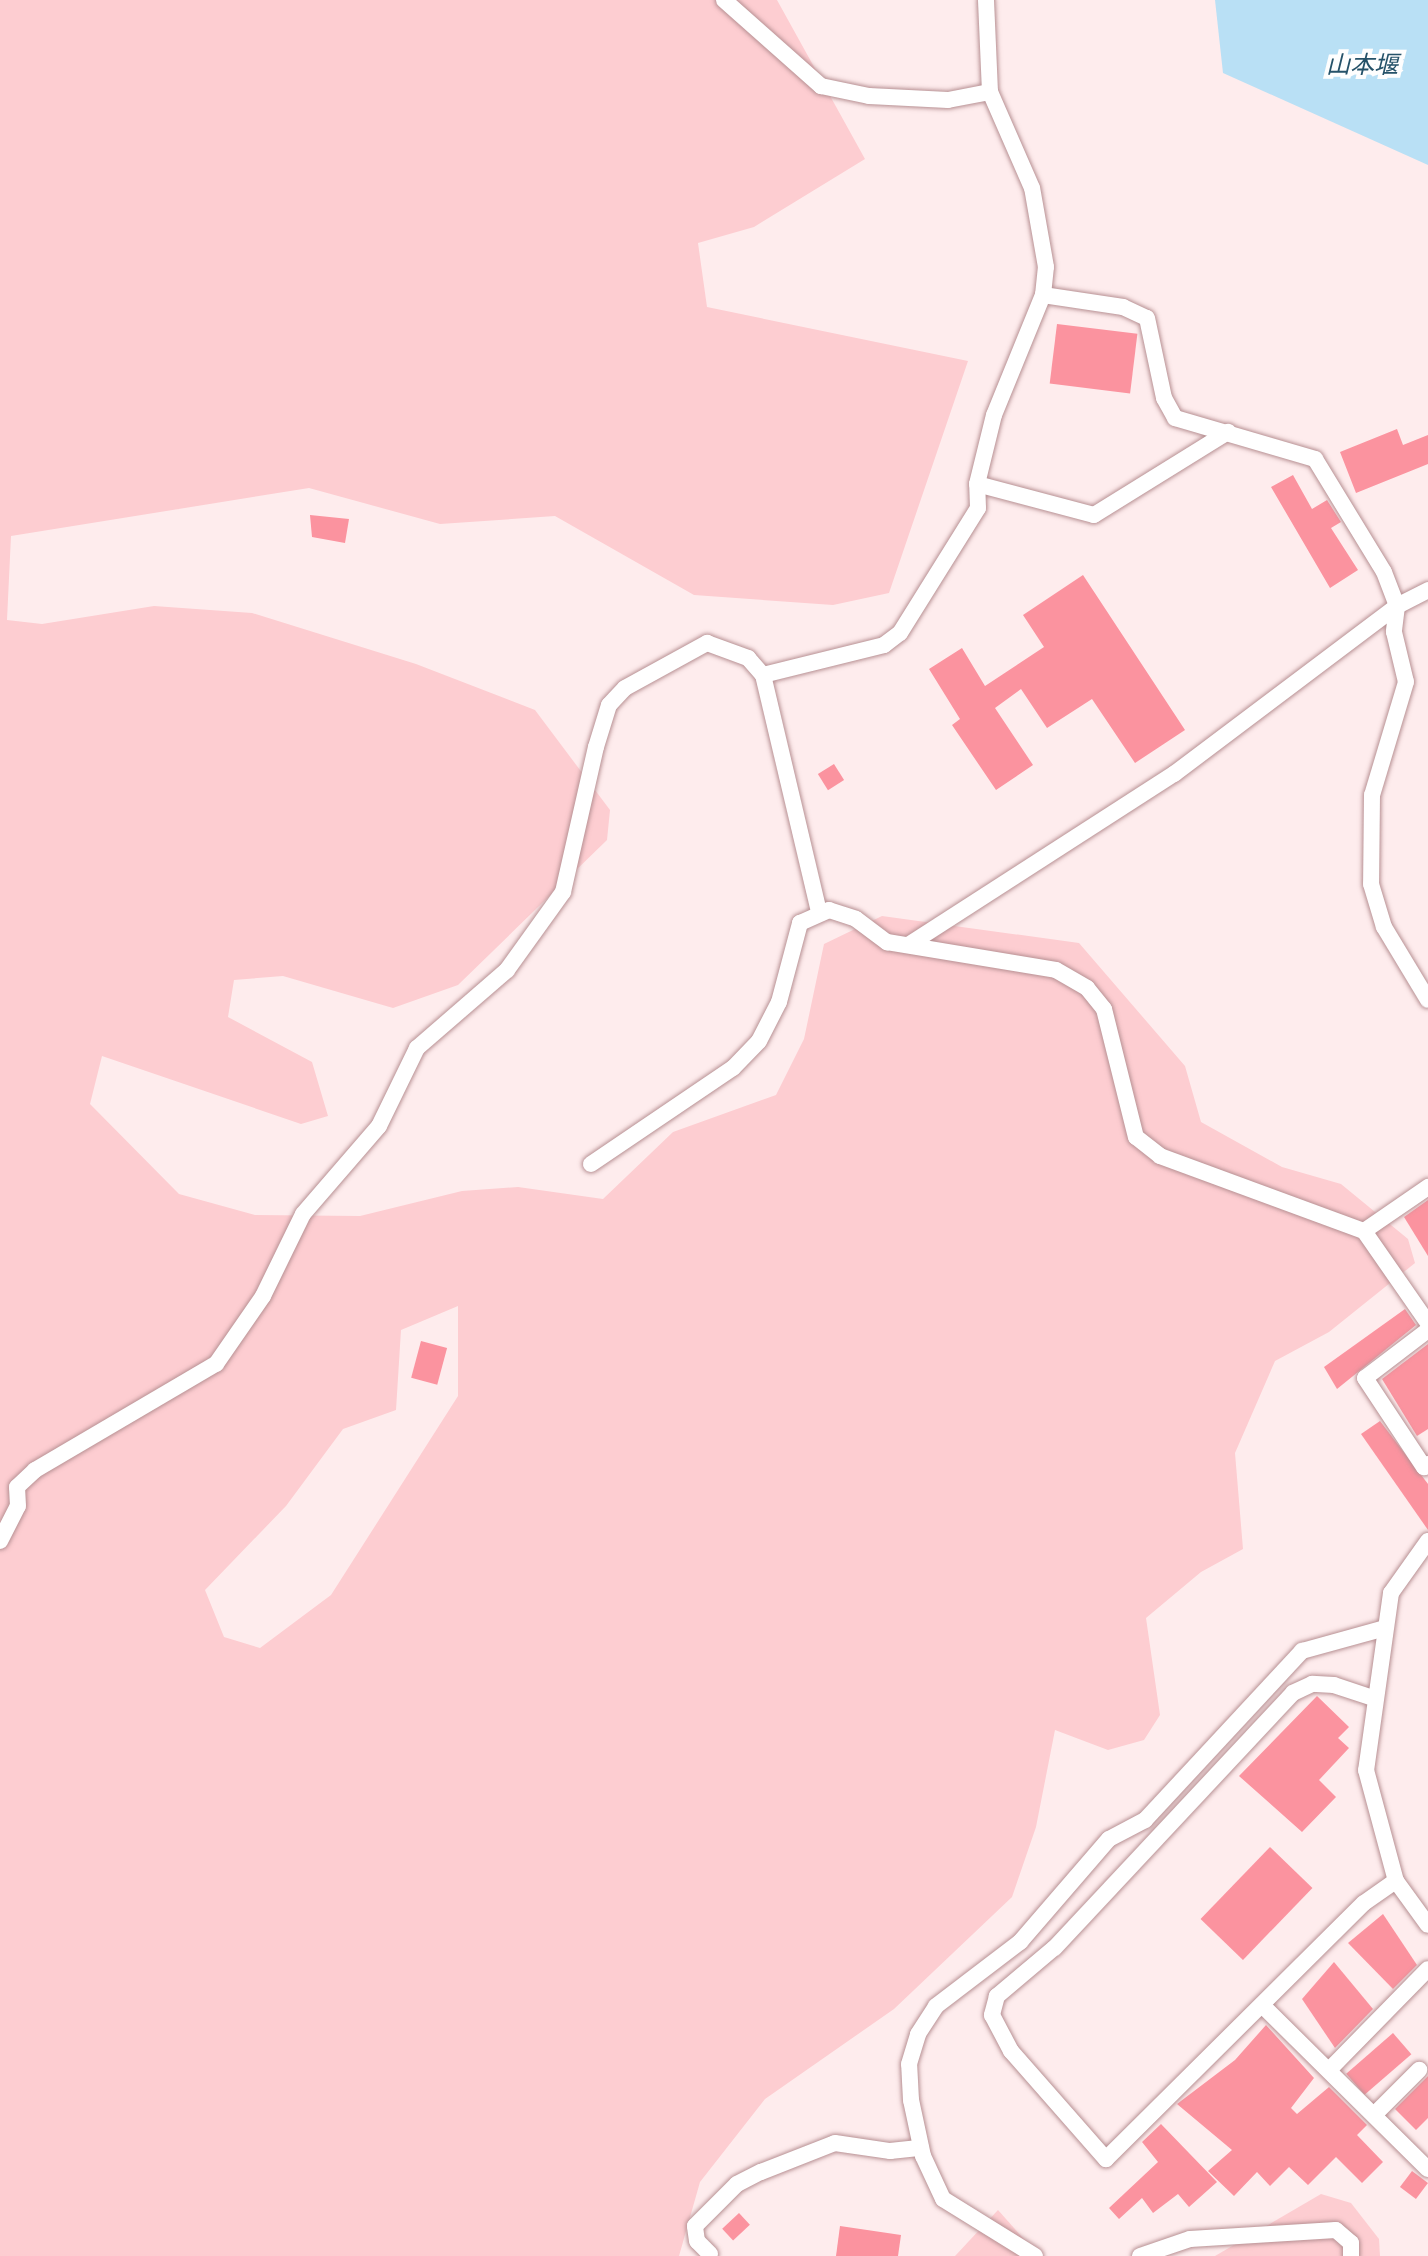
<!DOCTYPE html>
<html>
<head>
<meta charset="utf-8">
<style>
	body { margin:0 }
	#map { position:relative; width:1428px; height:2256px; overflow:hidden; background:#feeced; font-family:Ubuntu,"Noto Sans JP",sans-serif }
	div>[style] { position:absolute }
	.green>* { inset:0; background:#fdcdd1 }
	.water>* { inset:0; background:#b9e0f5 }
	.building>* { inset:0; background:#fb939f; transform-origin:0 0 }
	.roads { filter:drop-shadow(0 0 2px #b79093) drop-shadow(0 0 2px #b79093) }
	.street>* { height:16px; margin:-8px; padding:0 8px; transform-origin:8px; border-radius:8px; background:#fff }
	span { translate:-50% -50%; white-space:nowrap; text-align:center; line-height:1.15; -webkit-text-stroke:8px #fefefe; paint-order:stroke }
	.water-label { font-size:24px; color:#255269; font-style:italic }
</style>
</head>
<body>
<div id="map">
	<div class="green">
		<div style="clip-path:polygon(evenodd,0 0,777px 0,865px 159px,754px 227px,698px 243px,707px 307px,968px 361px,889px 593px,833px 605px,694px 595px,555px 516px,440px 524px,309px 488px,11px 536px,7px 620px,42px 624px,154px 606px,252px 613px,416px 664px,535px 710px,610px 810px,607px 840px,458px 985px,393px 1008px,283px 976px,234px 980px,228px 1017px,312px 1062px,328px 1116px,301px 1124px,102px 1056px,90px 1104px,179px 1194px,255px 1215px,360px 1216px,462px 1191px,518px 1187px,603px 1199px,673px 1132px,776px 1095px,804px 1039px,824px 944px,882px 916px,1079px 943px,1185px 1066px,1201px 1122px,1282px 1167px,1341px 1184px,1408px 1239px,1415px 1263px,1329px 1332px,1275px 1361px,1235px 1453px,1243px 1549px,1201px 1572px,1146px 1618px,1160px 1715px,1144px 1740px,1108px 1750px,1055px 1730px,1036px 1827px,1012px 1897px,894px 2009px,765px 2099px,700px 2182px,679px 2256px,0 2256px,0 0,458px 1306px,458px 1396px,331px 1595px,260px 1648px,224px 1637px,205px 1590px,286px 1506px,343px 1429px,396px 1410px,401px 1330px,458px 1306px)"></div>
		<div style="clip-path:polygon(1321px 2194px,1351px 2203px,1379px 2239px,1380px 2256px,1215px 2256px)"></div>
		<div style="clip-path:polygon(998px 2210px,1039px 2256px,955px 2256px)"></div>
	</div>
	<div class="water">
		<div style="clip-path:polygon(1215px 0,1428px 0,1428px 165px,1223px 73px)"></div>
	</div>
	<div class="building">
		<div style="left:1057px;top:324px;width:81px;height:60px;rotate:7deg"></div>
		<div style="clip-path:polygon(1397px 429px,1403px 445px,1428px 435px,1428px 464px,1356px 493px,1340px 452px)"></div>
		<div style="clip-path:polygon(1293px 475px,1312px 509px,1327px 500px,1341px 522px,1331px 528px,1358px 570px,1330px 588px,1271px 487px)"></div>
		<div style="clip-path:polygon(310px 515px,349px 519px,345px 543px,312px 537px)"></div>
		<div style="clip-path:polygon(1083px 575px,1185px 730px,1135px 763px,1092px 699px,1047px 728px,1021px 689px,995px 708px,1033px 765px,996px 790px,952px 725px,960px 719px,929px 669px,962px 648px,985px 686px,1044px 647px,1023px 615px)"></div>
		<div style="left:834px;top:764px;width:19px;height:19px;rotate:58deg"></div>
		<div style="clip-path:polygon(1428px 1200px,1428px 1256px,1404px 1217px)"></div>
		<div style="clip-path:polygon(1405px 1309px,1416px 1325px,1337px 1389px,1324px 1367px)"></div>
		<div style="left:421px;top:1341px;width:27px;height:38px;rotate:15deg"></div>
		<div style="clip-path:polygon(1428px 1344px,1428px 1429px,1417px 1436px,1382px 1379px)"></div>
		<div style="clip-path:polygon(1380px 1421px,1428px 1484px,1428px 1530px,1361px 1434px)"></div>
		<div style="clip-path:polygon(1317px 1696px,1349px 1727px,1338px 1738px,1349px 1748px,1319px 1780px,1336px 1797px,1302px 1832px,1239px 1776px)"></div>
		<div style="left:1270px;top:1847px;width:59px;height:100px;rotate:44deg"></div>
		<div style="clip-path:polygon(1383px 1914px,1417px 1965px,1393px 1989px,1348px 1943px)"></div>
		<div style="clip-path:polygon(1334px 1962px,1373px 2009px,1335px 2048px,1302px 1999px)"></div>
		<div style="clip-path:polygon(1266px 2025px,1314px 2078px,1291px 2108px,1297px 2114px,1329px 2087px,1367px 2125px,1357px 2135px,1383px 2162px,1362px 2183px,1336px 2157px,1308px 2185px,1289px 2167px,1270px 2186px,1257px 2172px,1234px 2196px,1208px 2171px,1232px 2150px,1177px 2104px,1235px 2060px)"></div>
		<div style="left:1393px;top:2033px;width:28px;height:62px;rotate:49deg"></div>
		<div style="clip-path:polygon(1428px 2076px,1428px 2118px,1416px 2130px,1395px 2109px)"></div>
		<div style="clip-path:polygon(1161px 2124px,1217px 2182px,1189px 2207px,1178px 2194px,1153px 2213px,1142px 2198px,1119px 2219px,1109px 2208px,1158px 2162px,1142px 2142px)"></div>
		<div style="left:1412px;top:2171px;width:20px;height:20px;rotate:37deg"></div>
		<div style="left:739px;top:2213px;width:16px;height:23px;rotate:47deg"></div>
		<div style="clip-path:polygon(840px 2226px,901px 2235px,898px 2256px,836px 2256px)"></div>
	</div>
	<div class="roads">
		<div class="street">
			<div style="left:724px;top:0;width:130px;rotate:41.6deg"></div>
			<div style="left:821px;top:86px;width:49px;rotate:11.8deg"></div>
			<div style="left:869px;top:96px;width:79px;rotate:2.9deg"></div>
			<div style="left:948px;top:100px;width:43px;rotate:-10.8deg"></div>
			<div style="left:1043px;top:295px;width:81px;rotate:8.5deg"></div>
			<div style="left:1123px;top:307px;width:26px;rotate:25deg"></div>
			<div style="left:1147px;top:318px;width:82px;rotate:78deg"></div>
			<div style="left:1164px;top:398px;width:23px;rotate:61deg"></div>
			<div style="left:1175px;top:418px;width:146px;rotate:16.3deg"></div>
			<div style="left:1315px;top:459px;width:132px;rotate:58.6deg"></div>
			<div style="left:1384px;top:572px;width:36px;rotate:69deg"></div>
			<div style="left:1397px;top:606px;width:26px;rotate:97deg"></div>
			<div style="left:1394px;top:632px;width:51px;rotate:76.5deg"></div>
			<div style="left:1406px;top:682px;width:118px;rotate:106.7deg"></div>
			<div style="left:1372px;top:795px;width:89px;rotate:90.6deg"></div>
			<div style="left:1371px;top:884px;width:45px;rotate:73.2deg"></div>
			<div style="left:1384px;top:927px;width:85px;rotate:58.9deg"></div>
			<div style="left:977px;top:484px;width:121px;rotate:14.8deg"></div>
			<div style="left:1094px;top:515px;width:158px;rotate:-31.8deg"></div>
			<div style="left:763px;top:675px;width:125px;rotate:-13.9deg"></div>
			<div style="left:884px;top:645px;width:20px;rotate:-37deg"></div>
			<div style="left:900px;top:633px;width:147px;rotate:-58deg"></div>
			<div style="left:978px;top:508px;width:24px;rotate:-92deg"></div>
			<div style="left:977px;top:484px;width:71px;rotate:-76.2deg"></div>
			<div style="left:994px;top:415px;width:130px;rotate:-67.8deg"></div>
			<div style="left:1043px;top:295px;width:28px;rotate:-84deg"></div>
			<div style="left:1046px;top:267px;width:80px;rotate:-100deg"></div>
			<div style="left:1032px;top:188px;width:105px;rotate:-113.6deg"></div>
			<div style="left:990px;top:92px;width:92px;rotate:-92.5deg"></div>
			<div style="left:910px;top:944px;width:314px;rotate:-32.8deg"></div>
			<div style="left:1174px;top:774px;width:279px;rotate:-37deg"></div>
			<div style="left:1397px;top:606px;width:35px;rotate:-27deg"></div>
			<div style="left:591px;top:1164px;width:171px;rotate:-34.1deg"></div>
			<div style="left:733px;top:1068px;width:37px;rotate:-46deg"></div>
			<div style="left:759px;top:1041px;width:44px;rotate:-62.9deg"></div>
			<div style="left:779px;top:1002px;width:82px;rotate:-75.1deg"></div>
			<div style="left:800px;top:923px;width:32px;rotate:-24deg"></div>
			<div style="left:829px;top:910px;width:28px;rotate:18deg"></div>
			<div style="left:856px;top:919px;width:39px;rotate:37deg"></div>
			<div style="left:887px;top:942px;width:171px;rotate:9.4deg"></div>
			<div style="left:1056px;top:970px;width:36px;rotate:30deg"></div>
			<div style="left:1087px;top:988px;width:27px;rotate:51deg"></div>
			<div style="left:1104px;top:1009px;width:132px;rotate:76deg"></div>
			<div style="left:1136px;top:1137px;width:31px;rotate:38deg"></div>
			<div style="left:1160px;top:1156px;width:217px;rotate:20.2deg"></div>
			<div style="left:1364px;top:1231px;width:112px;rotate:55.2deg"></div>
			<div style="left:1364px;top:1231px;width:78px;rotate:-34.5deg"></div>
			<div style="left:1428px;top:1330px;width:79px;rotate:142.7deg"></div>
			<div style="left:1365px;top:1378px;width:107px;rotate:56.5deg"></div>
			<div style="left:1424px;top:1467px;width:5px;rotate:-37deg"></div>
			<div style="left:0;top:1541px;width:39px;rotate:-63deg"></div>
			<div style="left:18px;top:1506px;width:19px;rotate:-93deg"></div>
			<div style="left:17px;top:1487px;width:25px;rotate:-43deg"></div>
			<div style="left:35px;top:1470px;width:210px;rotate:-30.4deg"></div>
			<div style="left:216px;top:1364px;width:83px;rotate:-55.3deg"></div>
			<div style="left:263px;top:1296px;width:91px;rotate:-64deg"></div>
			<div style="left:303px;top:1214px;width:116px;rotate:-49.2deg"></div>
			<div style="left:379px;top:1126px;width:87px;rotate:-64deg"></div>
			<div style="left:417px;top:1048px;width:119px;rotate:-40.9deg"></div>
			<div style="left:507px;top:970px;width:96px;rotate:-54.3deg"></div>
			<div style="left:563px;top:892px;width:149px;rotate:-77.2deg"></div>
			<div style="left:596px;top:747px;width:44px;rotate:-72.8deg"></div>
			<div style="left:609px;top:705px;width:23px;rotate:-47deg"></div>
			<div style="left:625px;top:688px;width:94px;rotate:-28.8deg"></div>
			<div style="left:707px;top:643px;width:44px;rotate:20.1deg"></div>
			<div style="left:748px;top:658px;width:23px;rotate:49deg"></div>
			<div style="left:763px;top:675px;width:243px;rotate:76.7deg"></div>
			<div style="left:1428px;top:1541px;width:64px;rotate:125.4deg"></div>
			<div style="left:1391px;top:1593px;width:179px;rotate:98deg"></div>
			<div style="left:1366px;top:1770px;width:115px;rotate:74.9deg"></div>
			<div style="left:1396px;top:1881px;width:54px;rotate:54deg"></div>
			<div style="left:1373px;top:1698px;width:41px;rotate:-161.6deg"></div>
			<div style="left:1334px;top:1685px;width:22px;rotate:-177deg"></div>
			<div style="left:1312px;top:1684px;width:21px;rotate:155deg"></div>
			<div style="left:1293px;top:1693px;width:349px;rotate:133.1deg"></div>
			<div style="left:1054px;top:1948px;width:75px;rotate:139.9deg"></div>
			<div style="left:997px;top:1996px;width:20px;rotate:105deg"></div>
			<div style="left:992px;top:2015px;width:41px;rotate:62.2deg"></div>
			<div style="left:1011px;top:2051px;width:144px;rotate:48.7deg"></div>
			<div style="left:1106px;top:2159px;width:363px;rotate:-44.8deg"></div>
			<div style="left:1364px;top:1903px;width:39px;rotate:-35deg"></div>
			<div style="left:1262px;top:2005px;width:233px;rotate:44.7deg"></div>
			<div style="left:1329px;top:2070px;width:141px;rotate:-45.6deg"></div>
			<div style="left:1374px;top:2115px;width:64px;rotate:-45deg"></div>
			<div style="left:710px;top:2254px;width:18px;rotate:-135deg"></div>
			<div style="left:697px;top:2241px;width:15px;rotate:-98deg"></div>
			<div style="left:695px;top:2226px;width:59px;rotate:-45deg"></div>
			<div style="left:737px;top:2184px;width:27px;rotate:-27deg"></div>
			<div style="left:761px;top:2172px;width:79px;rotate:-21.4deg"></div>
			<div style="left:835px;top:2143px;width:56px;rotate:8.3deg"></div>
			<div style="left:890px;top:2151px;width:31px;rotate:-6deg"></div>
			<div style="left:1035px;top:2256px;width:108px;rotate:-148.2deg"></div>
			<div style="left:943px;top:2199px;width:47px;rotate:-114.9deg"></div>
			<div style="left:923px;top:2156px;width:57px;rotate:-102.1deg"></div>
			<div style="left:911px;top:2100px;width:36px;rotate:-93deg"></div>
			<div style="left:909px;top:2064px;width:31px;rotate:-73deg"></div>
			<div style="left:918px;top:2034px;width:33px;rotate:-57deg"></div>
			<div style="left:936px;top:2006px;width:106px;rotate:-37.3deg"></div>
			<div style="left:1020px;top:1942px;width:136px;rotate:-49.2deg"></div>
			<div style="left:1109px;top:1839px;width:41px;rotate:-27.8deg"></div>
			<div style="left:1145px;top:1820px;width:231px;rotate:-47.1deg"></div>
			<div style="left:1302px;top:1651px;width:83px;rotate:-15.4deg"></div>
			<div style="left:1140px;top:2256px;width:53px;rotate:-18.8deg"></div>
			<div style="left:1190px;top:2239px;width:146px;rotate:-3.5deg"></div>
			<div style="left:1336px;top:2230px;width:20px;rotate:41deg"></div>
			<div style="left:1351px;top:2243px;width:13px;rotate:90deg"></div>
		</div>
	</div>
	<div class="water-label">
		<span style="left:1362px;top:65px">山本堰</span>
	</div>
</div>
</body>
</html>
